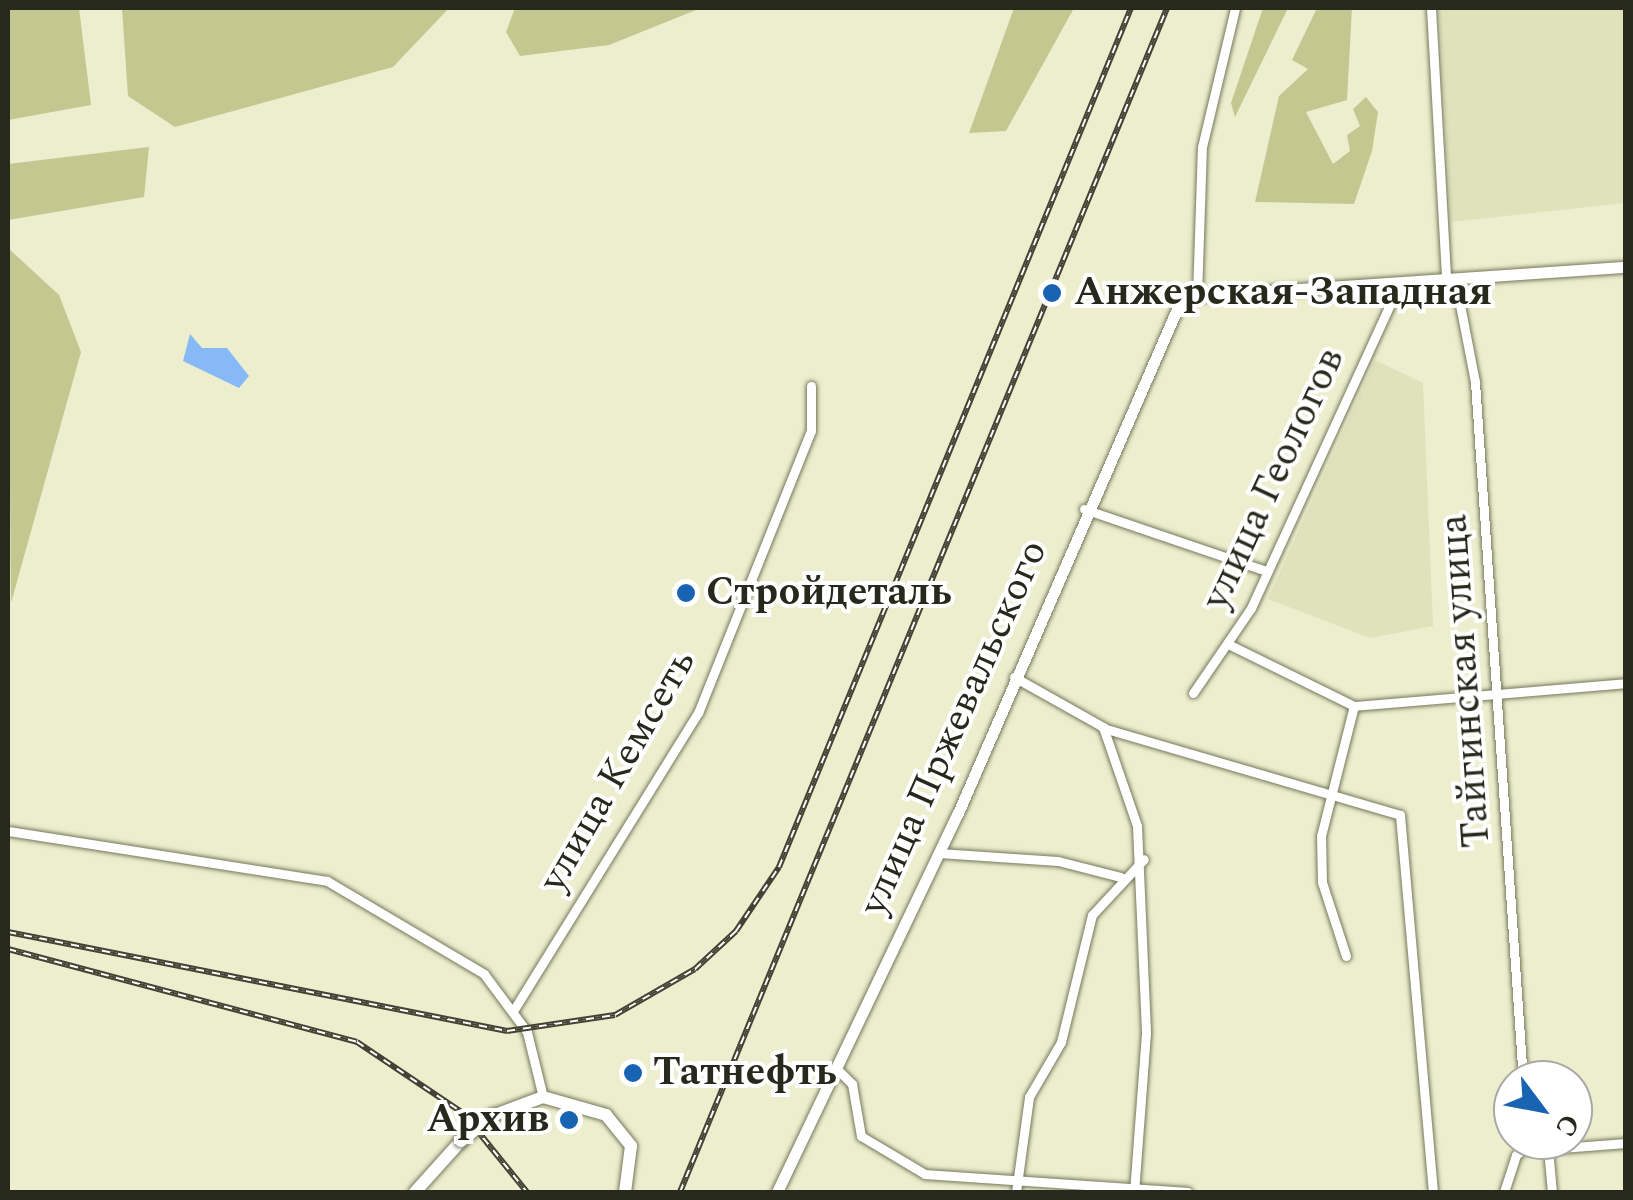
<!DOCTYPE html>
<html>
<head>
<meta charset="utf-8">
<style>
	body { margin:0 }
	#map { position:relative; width:1633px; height:1200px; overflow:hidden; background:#eceece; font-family:Spectral,serif }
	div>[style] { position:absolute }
	.built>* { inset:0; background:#e0e2bc }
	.green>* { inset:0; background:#c5c791 }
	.water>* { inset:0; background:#87b9f6 }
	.roads { filter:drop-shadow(0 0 2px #76785b) drop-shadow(0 0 2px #76785b) }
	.minor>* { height:9px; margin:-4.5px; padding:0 4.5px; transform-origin:4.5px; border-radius:4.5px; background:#fff }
	.tertiary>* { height:11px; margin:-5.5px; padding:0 5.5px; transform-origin:5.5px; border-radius:5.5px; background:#fff }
	.secondary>* { height:12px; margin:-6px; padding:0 6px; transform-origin:6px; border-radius:6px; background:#fff }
	.rail>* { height:6px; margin-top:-3px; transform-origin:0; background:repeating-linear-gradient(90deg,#fff 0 8px,#424335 0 16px); box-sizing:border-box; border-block:2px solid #424335 }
	.bridges { filter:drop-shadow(0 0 2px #76785b) drop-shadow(0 0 2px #76785b) }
	.secondary-bridge>* { height:12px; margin:-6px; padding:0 6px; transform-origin:6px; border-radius:6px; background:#fff }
	.dots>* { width:28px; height:28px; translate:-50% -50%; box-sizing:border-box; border:5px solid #fff; border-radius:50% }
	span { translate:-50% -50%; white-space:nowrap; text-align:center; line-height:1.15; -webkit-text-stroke:8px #fff; paint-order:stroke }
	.poi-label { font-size:40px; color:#28291d; font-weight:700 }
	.left { translate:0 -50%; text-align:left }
	.right { translate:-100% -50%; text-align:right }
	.street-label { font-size:40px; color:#28291d }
	.frame { position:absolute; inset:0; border:10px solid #28291d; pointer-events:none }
	.north { position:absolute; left:1493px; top:1060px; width:100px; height:100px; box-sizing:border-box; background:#fff; border:2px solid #a9a9a5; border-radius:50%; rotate:122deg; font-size:28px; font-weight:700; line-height:40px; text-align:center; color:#28291d }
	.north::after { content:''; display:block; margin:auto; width:35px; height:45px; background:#1863b2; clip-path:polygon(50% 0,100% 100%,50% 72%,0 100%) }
</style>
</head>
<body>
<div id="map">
	<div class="built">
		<div style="clip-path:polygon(1439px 8px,1624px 8px,1625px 203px,1451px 222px)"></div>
		<div style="clip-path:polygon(1375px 360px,1423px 383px,1433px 626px,1370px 638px,1268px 599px)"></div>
	</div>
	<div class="green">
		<div style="clip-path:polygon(8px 8px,79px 8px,91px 105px,8px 120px)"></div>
		<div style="clip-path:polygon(122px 8px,449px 8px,393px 67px,175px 127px,128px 96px)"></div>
		<div style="clip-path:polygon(515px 8px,701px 8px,609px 45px,520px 56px,506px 32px)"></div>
		<div style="clip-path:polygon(1014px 8px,1074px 8px,1006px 131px,969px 133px)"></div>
		<div style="clip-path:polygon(1263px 8px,1288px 8px,1235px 117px,1231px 103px)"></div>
		<div style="clip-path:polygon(1317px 8px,1352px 8px,1347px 100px,1306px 112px,1333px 164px,1350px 151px,1347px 135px,1360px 126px,1353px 109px,1366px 97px,1378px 112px,1372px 151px,1354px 204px,1255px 202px,1279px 96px,1308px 69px,1292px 60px)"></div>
		<div style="clip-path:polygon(149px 147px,144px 197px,8px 220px,8px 164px)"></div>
		<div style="clip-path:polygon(8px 248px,59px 295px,81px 352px,11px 603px)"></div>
	</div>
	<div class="water">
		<div style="clip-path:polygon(190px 334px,202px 348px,227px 348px,249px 376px,239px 388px,183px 361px)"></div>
	</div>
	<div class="roads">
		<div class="minor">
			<div style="left:1431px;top:8px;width:269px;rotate:86.8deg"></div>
			<div style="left:1455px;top:279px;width:105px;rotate:79deg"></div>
			<div style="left:1475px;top:382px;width:700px;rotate:86.07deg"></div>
			<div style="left:1197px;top:296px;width:149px;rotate:-88.1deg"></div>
			<div style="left:1202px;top:147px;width:143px;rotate:-76.6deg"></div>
			<div style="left:1084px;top:509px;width:192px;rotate:18.8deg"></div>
			<div style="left:1228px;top:644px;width:140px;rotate:26.2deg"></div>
			<div style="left:1354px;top:706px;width:273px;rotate:-4.8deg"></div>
			<div style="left:1014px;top:677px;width:102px;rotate:29.3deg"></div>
			<div style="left:1103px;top:727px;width:105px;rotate:71deg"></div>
			<div style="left:1137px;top:826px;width:207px;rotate:87.5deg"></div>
			<div style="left:1146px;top:1033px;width:159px;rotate:94.3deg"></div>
			<div style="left:1193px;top:693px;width:103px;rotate:-55.7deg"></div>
			<div style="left:1251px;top:608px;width:355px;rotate:-65.4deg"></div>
			<div style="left:1103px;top:728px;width:309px;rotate:16.3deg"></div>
			<div style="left:1400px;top:815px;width:378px;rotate:85deg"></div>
			<div style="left:8px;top:831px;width:323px;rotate:8.9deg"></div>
			<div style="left:327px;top:881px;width:182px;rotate:30.6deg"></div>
			<div style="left:484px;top:974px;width:72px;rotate:53.4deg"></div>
			<div style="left:527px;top:1032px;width:67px;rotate:76.2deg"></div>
			<div style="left:939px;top:853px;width:119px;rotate:3.8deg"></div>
			<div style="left:1058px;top:861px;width:65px;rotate:14.3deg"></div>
			<div style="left:1346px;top:956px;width:78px;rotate:-108deg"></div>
			<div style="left:1322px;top:882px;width:46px;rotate:-91.2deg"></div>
			<div style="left:1321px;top:836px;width:134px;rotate:-75.8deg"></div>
			<div style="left:513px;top:1011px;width:351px;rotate:-58.2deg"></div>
			<div style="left:698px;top:713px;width:304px;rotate:-68.2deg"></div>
			<div style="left:811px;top:431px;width:45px;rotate:-90deg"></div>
			<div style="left:836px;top:1068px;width:23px;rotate:45deg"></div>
			<div style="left:852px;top:1084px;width:53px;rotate:80.2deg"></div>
			<div style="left:861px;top:1136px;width:74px;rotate:30.7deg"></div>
			<div style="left:925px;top:1174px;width:263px;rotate:3.9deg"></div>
			<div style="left:1536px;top:1140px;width:15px;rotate:37deg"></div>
			<div style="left:1548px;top:1149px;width:78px;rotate:-4.4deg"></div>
			<div style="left:1548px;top:1149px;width:43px;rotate:84.7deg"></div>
			<div style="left:1016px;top:1192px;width:96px;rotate:-82.2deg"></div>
			<div style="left:1029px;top:1097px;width:64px;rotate:-59.8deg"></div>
			<div style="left:1061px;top:1042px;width:131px;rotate:-76.3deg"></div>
			<div style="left:1092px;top:915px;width:76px;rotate:-47.1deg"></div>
			<div style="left:1504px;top:1192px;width:39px;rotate:-72deg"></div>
			<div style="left:1516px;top:1155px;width:25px;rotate:-37deg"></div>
		</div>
		<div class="tertiary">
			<div style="left:777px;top:1192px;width:420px;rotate:-64.5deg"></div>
			<div style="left:958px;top:813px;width:550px;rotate:-66.51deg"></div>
			<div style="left:1177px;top:309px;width:24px;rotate:-33deg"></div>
			<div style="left:1197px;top:296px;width:430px;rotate:-3.9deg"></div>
		</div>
		<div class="secondary">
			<div style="left:492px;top:1116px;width:54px;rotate:-20.4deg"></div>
			<div style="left:543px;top:1097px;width:66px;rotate:15.9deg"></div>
			<div style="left:606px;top:1115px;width:40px;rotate:51deg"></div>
			<div style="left:631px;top:1146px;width:46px;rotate:97.4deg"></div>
			<div style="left:415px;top:1192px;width:69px;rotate:-48deg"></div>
		</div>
	</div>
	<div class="rail">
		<div style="left:8px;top:932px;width:509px;rotate:11.22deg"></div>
		<div style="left:507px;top:1031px;width:109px;rotate:-8.4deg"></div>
		<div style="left:615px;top:1015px;width:92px;rotate:-29.9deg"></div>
		<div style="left:695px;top:969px;width:56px;rotate:-42.8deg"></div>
		<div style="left:736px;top:931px;width:77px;rotate:-56.1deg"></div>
		<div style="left:779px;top:867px;width:928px;rotate:-67.72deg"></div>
		<div style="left:8px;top:949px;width:361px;rotate:14.9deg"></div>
		<div style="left:357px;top:1042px;width:128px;rotate:33.8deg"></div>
		<div style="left:463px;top:1113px;width:102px;rotate:51deg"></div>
		<div style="left:680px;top:1192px;width:1280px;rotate:-67.64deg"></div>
	</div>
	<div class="bridges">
		<div class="secondary-bridge">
			<div style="left:461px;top:1141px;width:40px;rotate:-39deg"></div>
		</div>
	</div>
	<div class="dots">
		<div style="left:1052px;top:293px;background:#1863b2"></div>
		<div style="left:686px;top:593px;background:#1863b2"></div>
		<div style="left:633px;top:1073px;background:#1863b2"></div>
		<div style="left:569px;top:1120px;background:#1863b2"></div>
	</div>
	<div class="poi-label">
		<span class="left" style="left:1074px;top:293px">Анжерская-Западная</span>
		<span class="left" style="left:706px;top:593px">Стройдеталь</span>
		<span class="left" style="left:653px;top:1073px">Татнефть</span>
		<span class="right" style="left:549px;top:1120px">Архив</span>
	</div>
	<div class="street-label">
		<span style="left:1274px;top:479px;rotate:-65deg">улица Геологов</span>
		<span style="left:1466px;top:681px;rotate:-94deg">Тайгинская улица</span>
		<span style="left:954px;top:728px;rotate:-66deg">улица Пржевальского</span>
		<span style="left:618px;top:771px;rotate:-60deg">улица Кемсеть</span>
	</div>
	<div class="frame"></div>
	<div class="north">С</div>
</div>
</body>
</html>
